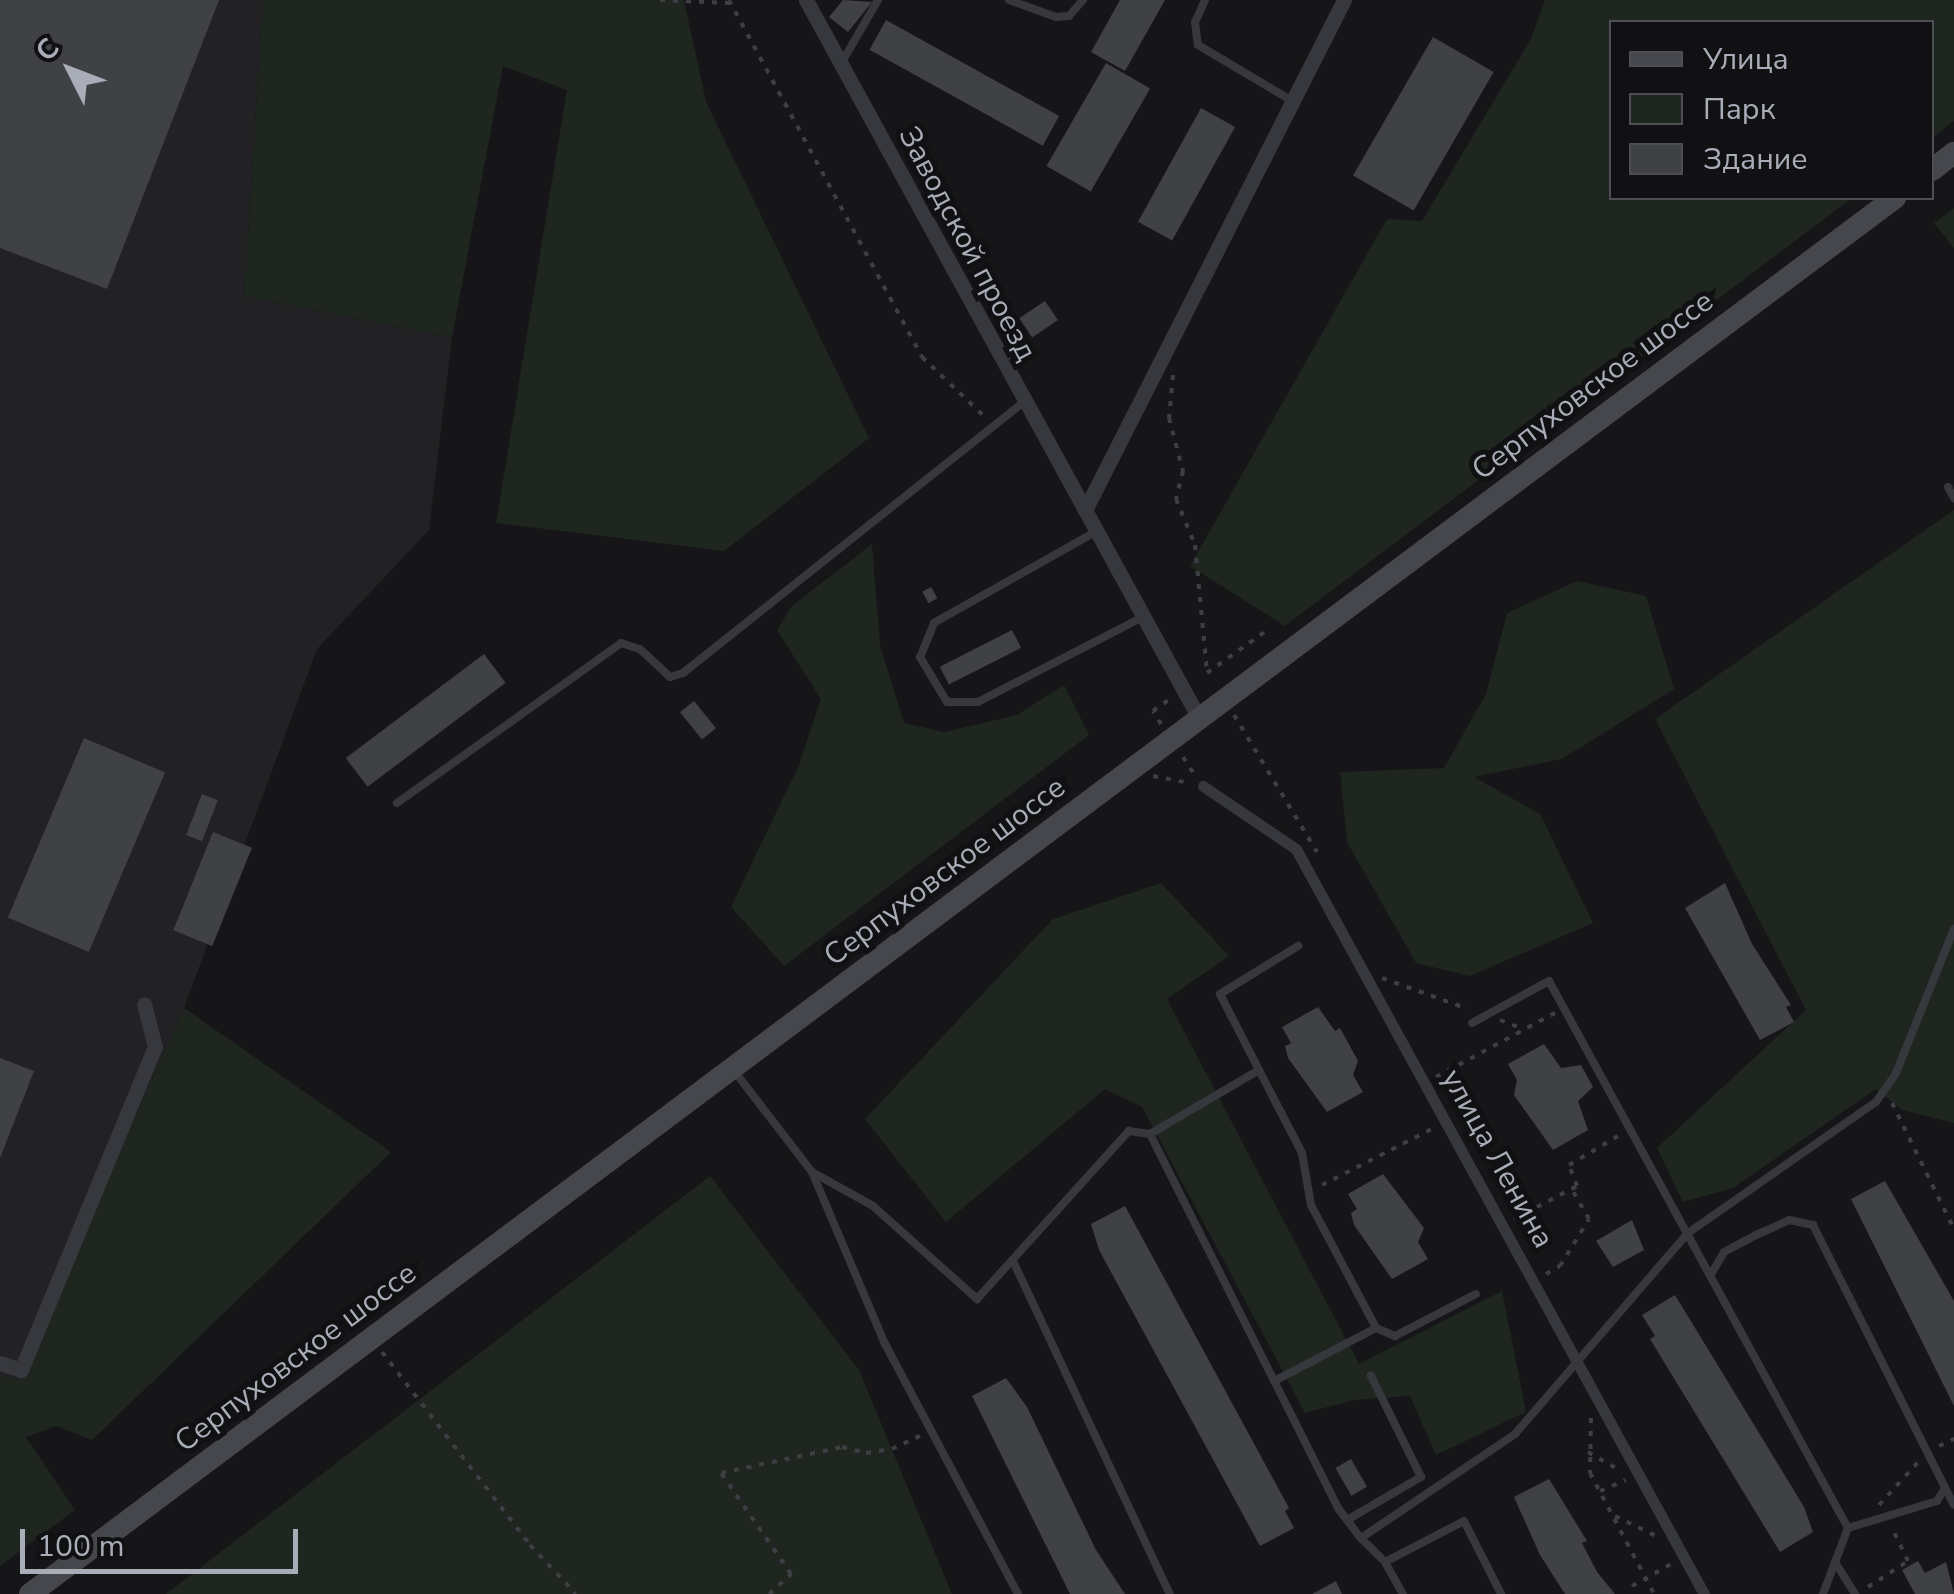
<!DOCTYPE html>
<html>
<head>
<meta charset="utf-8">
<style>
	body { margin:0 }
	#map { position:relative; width:1954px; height:1594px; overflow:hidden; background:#161618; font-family:"Nunito Sans",sans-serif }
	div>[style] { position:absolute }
	.built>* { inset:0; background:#222225 }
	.green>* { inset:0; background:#1e261f }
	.building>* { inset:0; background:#404145; transform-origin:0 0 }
	.path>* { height:4px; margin-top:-2px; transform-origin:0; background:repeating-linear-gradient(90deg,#3d3f44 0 5px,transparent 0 13px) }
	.service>* { height:8px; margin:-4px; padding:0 4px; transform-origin:4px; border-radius:4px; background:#37383d }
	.pedestrian>* { height:11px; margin:-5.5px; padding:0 5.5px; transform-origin:5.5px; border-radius:5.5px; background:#37383d }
	.minor>* { height:15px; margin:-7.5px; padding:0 7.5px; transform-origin:7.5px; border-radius:7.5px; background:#37383d }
	.secondary>* { height:22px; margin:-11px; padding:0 11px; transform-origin:11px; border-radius:11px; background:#45474d }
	span { translate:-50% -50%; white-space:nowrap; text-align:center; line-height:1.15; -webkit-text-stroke:10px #111113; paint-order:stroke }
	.street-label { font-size:30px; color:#a8adb8 }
	.legend { position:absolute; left:1609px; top:20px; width:325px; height:180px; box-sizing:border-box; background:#111113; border:2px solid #4d4f55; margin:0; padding:12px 18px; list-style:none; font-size:30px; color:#a8adb8 }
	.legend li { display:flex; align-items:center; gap:20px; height:50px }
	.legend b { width:50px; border:2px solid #4d4f55 }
	.north { position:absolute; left:20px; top:20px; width:100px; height:100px; -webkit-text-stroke:8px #111113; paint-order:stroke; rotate:312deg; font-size:28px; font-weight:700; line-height:40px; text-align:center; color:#a8adb8 }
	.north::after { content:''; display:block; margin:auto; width:35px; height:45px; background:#a8adb8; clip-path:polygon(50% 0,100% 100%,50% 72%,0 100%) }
	.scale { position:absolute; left:20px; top:1529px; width:278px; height:45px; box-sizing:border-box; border:5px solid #a8adb8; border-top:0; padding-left:12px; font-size:30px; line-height:35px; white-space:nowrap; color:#a8adb8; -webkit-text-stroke:8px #111113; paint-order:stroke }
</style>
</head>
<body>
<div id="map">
	<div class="built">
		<div style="clip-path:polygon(0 0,263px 0,244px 296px,452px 337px,429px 530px,317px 649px,184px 1008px,17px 1380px,0 1377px)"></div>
	</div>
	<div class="green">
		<div style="clip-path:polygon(263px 0,684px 0,706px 102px,869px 438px,724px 551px,496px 523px,567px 90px,503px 66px,452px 337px,244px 296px)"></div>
		<div style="clip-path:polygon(1545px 0,1954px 0,1954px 121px,1932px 138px,1932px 22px,1612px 22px,1612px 198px,1852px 198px,1285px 626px,1190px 566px,1387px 219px,1422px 221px,1531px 39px)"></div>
		<div style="clip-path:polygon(1954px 208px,1954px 248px,1934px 223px)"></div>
		<div style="clip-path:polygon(1954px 510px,1954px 1123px,1902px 1110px,1876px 1089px,1733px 1188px,1683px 1202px,1657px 1148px,1806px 1010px,1655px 719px)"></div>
		<div style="clip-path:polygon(872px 544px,880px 645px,904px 723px,944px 732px,1017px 715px,1064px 685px,1089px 735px,784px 966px,731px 907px,799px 765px,821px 699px,777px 630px,792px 606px)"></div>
		<div style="clip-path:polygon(1577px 581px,1646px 596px,1674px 689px,1562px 759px,1474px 777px,1540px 814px,1593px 923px,1470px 976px,1416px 963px,1347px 842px,1340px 772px,1444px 768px,1486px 694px,1507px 613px)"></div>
		<div style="clip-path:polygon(1161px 883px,1229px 956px,1167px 999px,1359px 1364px,1502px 1291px,1526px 1412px,1436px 1455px,1410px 1396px,1354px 1400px,1305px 1413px,1142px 1107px,1105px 1089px,946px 1222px,865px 1119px,1053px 919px)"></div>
		<div style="clip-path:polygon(184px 1008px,391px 1152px,92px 1440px,56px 1426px,26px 1437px,75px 1510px,0 1566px,0 1377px,17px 1379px)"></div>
		<div style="clip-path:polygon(710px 1176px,859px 1370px,952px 1594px,166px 1594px)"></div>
	</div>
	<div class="building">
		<div style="clip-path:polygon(0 0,219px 0,107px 289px,0 248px)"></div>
		<div style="clip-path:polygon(843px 0,872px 2px,848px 32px,829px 17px)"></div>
		<div style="clip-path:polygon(1120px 0,1165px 0,1125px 71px,1091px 52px)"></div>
		<div style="left:886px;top:20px;width:198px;height:34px;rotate:29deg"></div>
		<div style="left:1433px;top:37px;width:70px;height:160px;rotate:30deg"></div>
		<div style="left:1106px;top:63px;width:51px;height:119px;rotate:30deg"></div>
		<div style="left:1201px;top:108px;width:39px;height:130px;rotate:29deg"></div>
		<div style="left:1045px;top:301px;width:23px;height:31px;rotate:56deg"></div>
		<div style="left:931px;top:587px;width:13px;height:10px;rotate:61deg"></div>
		<div style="left:1012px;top:630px;width:20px;height:81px;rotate:63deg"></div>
		<div style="left:484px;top:654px;width:36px;height:173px;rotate:53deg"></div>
		<div style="left:694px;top:701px;width:35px;height:18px;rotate:51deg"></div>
		<div style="left:84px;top:738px;width:88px;height:195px;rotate:23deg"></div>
		<div style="left:202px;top:794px;width:17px;height:44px;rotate:21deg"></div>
		<div style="left:213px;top:832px;width:42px;height:106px;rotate:22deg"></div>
		<div style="clip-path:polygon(1725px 883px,1752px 944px,1791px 1005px,1786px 1007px,1794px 1022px,1760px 1040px,1685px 908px)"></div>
		<div style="clip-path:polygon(1318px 1007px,1335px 1031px,1340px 1028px,1358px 1061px,1353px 1075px,1363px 1092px,1327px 1112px,1288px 1058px,1285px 1046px,1291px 1043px,1282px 1027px)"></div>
		<div style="clip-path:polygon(1544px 1044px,1561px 1068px,1581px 1065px,1593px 1087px,1578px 1101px,1588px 1130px,1553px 1150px,1514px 1095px,1517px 1080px,1508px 1064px)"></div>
		<div style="clip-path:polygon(0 1058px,34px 1071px,0 1158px)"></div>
		<div style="clip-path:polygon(1383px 1174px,1424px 1228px,1418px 1242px,1428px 1259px,1392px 1279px,1354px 1225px,1351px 1213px,1357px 1209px,1348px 1194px)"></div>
		<div style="clip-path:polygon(1885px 1181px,1954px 1301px,1954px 1406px,1851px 1199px)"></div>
		<div style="clip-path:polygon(1125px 1206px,1289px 1508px,1285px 1511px,1294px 1528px,1260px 1546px,1099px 1250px,1091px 1224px)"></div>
		<div style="clip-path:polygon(1632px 1220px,1644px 1250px,1613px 1267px,1596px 1241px)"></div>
		<div style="clip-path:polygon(1675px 1295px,1804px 1507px,1813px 1532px,1780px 1552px,1650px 1339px,1655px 1336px,1642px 1315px)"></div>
		<div style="clip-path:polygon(1006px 1378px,1027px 1407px,1096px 1550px,1125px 1594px,1070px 1594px,972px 1396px)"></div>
		<div style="left:1351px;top:1459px;width:32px;height:18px;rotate:60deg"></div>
		<div style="clip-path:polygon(1549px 1479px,1587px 1541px,1582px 1543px,1597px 1572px,1615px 1594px,1565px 1594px,1540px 1555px,1514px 1497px)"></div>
		<div style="clip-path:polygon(1918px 1561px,1925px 1573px,1946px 1562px,1954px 1594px,1915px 1594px,1902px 1570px)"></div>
		<div style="clip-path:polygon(1336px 1581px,1342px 1594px,1312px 1594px)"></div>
	</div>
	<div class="path">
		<div style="left:660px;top:0;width:71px;rotate:2.4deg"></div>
		<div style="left:729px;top:0;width:406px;rotate:61.6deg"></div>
		<div style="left:922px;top:357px;width:88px;rotate:43.6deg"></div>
		<div style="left:1173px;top:375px;width:43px;rotate:95.3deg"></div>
		<div style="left:1169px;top:418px;width:55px;rotate:75.2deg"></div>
		<div style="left:1183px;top:471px;width:29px;rotate:104deg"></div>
		<div style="left:1176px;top:499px;width:50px;rotate:67.6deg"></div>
		<div style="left:1195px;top:545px;width:129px;rotate:84.6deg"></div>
		<div style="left:1207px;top:673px;width:76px;rotate:-35.4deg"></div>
		<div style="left:1234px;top:715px;width:160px;rotate:58.8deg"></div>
		<div style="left:1161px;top:724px;width:15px;rotate:-122deg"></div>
		<div style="left:1153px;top:711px;width:21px;rotate:-35deg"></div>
		<div style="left:1183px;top:757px;width:20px;rotate:57deg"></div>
		<div style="left:1153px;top:776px;width:36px;rotate:11deg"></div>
		<div style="left:1382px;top:978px;width:91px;rotate:19.8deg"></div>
		<div style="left:1500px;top:1020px;width:26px;rotate:21deg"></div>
		<div style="left:1436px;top:1077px;width:135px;rotate:-28.3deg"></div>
		<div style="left:1892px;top:1103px;width:140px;rotate:63.8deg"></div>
		<div style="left:1322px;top:1185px;width:126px;rotate:-27deg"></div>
		<div style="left:1514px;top:1219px;width:71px;rotate:-27.6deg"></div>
		<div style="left:1577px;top:1186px;width:22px;rotate:-111deg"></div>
		<div style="left:1569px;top:1165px;width:57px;rotate:-30.6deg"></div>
		<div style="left:1546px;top:1274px;width:16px;rotate:-30deg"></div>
		<div style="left:1560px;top:1266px;width:55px;rotate:-58.3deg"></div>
		<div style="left:1589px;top:1219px;width:34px;rotate:-120deg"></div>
		<div style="left:382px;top:1352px;width:243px;rotate:52.5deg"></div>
		<div style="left:530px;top:1545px;width:67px;rotate:46.8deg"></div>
		<div style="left:1591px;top:1418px;width:55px;rotate:91deg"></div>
		<div style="left:1590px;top:1473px;width:137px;rotate:62.1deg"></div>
		<div style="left:1939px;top:1446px;width:17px;rotate:-25deg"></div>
		<div style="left:1588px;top:1452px;width:36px;rotate:30deg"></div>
		<div style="left:1600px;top:1491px;width:28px;rotate:-23deg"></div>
		<div style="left:1879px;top:1505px;width:61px;rotate:-47.7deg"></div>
		<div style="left:1615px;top:1516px;width:46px;rotate:26deg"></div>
		<div style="left:1632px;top:1586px;width:45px;rotate:-29.4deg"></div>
		<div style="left:1868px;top:1587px;width:48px;rotate:-33deg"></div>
		<div style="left:1908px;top:1561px;width:37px;rotate:-116deg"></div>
		<div style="left:769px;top:1594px;width:30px;rotate:-42deg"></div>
		<div style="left:791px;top:1574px;width:123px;rotate:-124.7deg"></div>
		<div style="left:721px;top:1473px;width:124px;rotate:-12.1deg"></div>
		<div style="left:842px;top:1447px;width:25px;rotate:14deg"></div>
		<div style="left:866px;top:1453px;width:26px;rotate:-9deg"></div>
		<div style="left:892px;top:1449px;width:31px;rotate:-25deg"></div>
	</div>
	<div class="service">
		<div style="left:1009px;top:0;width:50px;rotate:19.9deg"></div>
		<div style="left:1056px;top:17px;width:13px;rotate:-4deg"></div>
		<div style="left:1069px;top:16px;width:21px;rotate:-49deg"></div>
		<div style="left:1205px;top:0;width:24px;rotate:114deg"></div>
		<div style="left:1195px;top:22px;width:23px;rotate:83deg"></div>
		<div style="left:1198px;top:45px;width:106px;rotate:30.7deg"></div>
		<div style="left:842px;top:62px;width:72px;rotate:-59.9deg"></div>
		<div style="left:1948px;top:487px;width:13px;rotate:61deg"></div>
		<div style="left:1097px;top:531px;width:187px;rotate:150.6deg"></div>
		<div style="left:934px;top:623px;width:37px;rotate:112deg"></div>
		<div style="left:920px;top:657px;width:52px;rotate:59deg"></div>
		<div style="left:947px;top:702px;width:31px"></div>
		<div style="left:978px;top:702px;width:186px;rotate:-27.3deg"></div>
		<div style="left:397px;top:803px;width:275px;rotate:-35.5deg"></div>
		<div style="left:621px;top:643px;width:20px;rotate:18deg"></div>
		<div style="left:640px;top:649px;width:41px;rotate:43deg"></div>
		<div style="left:670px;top:677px;width:14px;rotate:-17deg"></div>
		<div style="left:683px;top:673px;width:433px;rotate:-38.5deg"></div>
		<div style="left:1472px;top:1023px;width:88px;rotate:-28.6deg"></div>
		<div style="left:1549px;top:981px;width:623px;rotate:61.34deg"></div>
		<div style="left:1848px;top:1528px;width:93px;rotate:-16.9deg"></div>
		<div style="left:1937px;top:1501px;width:15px;rotate:-58deg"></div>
		<div style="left:1259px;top:1070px;width:85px;rotate:-117.2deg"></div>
		<div style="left:1220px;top:994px;width:92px;rotate:-31.6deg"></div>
		<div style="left:735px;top:1072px;width:126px;rotate:52.4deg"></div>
		<div style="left:812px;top:1172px;width:70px;rotate:29.1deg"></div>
		<div style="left:873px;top:1206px;width:140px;rotate:41.8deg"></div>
		<div style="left:977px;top:1299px;width:227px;rotate:-47.9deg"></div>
		<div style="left:1129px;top:1131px;width:21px;rotate:8deg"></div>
		<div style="left:1150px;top:1134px;width:419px;rotate:63.3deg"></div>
		<div style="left:1338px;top:1508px;width:38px;rotate:53deg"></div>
		<div style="left:1361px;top:1538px;width:34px;rotate:45deg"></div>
		<div style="left:1385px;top:1562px;width:89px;rotate:-27.4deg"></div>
		<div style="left:1464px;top:1521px;width:82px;rotate:63.1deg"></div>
		<div style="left:1150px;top:1134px;width:126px;rotate:-30.4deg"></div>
		<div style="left:1259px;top:1070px;width:93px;rotate:62.6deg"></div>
		<div style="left:1302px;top:1153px;width:53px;rotate:80.2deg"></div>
		<div style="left:1311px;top:1205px;width:139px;rotate:62.1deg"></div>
		<div style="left:1376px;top:1328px;width:115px;rotate:152.5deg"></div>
		<div style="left:812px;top:1172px;width:185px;rotate:67deg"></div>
		<div style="left:884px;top:1342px;width:285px;rotate:62deg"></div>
		<div style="left:1013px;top:1261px;width:368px;rotate:64.8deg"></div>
		<div style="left:1711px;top:1274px;width:26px;rotate:-59deg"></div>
		<div style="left:1724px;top:1252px;width:36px;rotate:-28deg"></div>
		<div style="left:1756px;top:1235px;width:36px;rotate:-24deg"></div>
		<div style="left:1789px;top:1220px;width:25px;rotate:12deg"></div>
		<div style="left:1813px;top:1225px;width:313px;rotate:63.3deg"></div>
		<div style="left:1376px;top:1328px;width:21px;rotate:23deg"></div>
		<div style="left:1395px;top:1336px;width:91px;rotate:-27.4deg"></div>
		<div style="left:1347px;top:1520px;width:86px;rotate:-30.2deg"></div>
		<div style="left:1421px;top:1477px;width:113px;rotate:-116.3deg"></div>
		<div style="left:1361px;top:1538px;width:186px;rotate:-34deg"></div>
		<div style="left:1515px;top:1434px;width:265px;rotate:-49.3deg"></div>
		<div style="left:1688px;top:1233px;width:229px;rotate:-34.9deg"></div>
		<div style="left:1876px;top:1102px;width:35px;rotate:-55deg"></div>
		<div style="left:1896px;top:1073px;width:155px;rotate:-68.1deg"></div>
		<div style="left:1385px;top:1562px;width:37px;rotate:61deg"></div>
		<div style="left:1835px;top:1562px;width:38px;rotate:58deg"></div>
		<div style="left:1823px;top:1594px;width:71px;rotate:-69.3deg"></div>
	</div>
	<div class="pedestrian">
		<div style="left:1203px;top:786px;width:112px;rotate:34.1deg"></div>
		<div style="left:1296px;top:849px;width:849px;rotate:61.29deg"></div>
	</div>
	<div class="minor">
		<div style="left:806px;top:0;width:821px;rotate:61.31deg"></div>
		<div style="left:1085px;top:510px;width:572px;rotate:-63.08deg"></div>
		<div style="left:0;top:1363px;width:22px;rotate:18deg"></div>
		<div style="left:21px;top:1370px;width:350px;rotate:-67.5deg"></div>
		<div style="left:155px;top:1047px;width:44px;rotate:-104.3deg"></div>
	</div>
	<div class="secondary">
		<div style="left:1932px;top:170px;width:28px;rotate:-38deg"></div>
		<div style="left:30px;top:1594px;width:2330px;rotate:-36.82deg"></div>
	</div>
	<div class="street-label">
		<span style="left:967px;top:244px;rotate:62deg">Заводской проезд</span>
		<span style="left:1593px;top:386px;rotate:-37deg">Серпуховское шоссе</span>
		<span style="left:945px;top:872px;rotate:-37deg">Серпуховское шоссе</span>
		<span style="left:1497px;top:1159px;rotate:61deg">улица Ленина</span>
		<span style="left:296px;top:1358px;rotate:-37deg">Серпуховское шоссе</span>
	</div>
	<ul class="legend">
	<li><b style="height:12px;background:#45474d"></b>Улица</li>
	<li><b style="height:28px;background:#1e261f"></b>Парк</li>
	<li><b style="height:28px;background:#404145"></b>Здание</li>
	</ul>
	<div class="north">С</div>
	<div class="scale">100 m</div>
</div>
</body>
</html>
